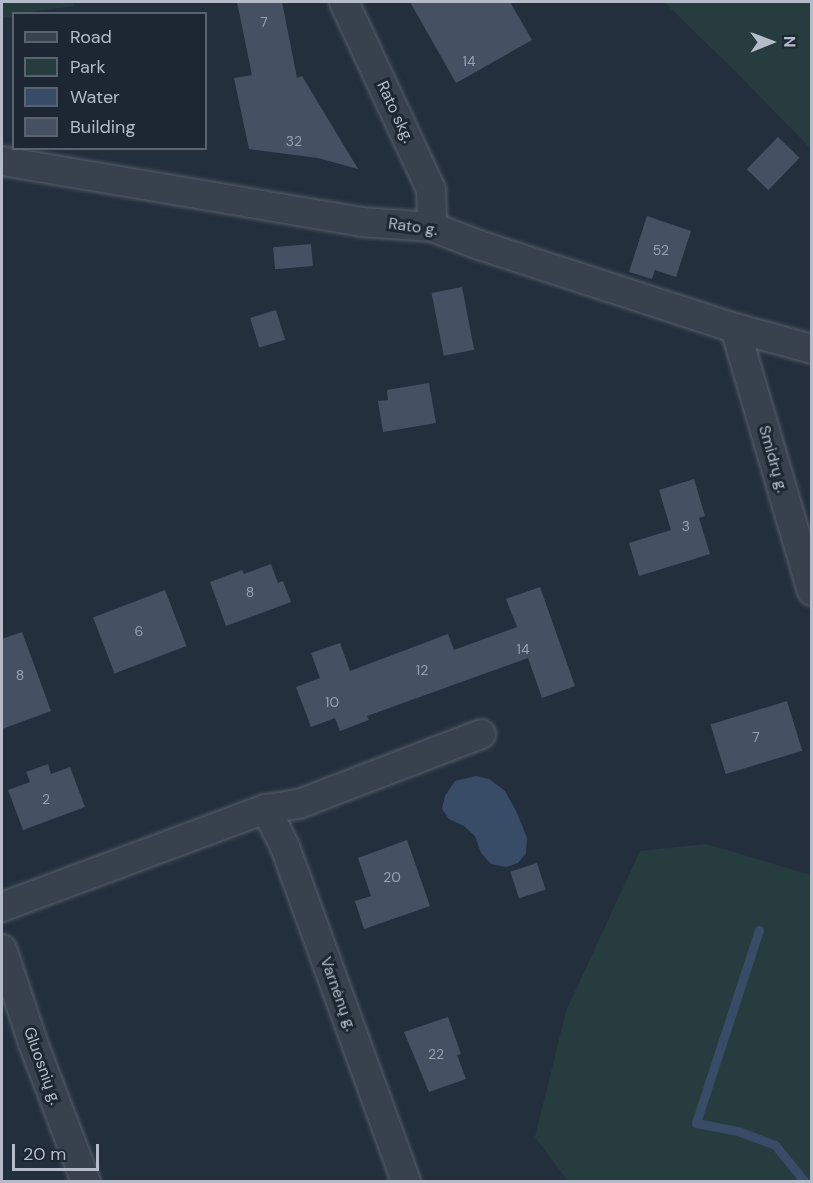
<!DOCTYPE html>
<html>
<head>
<meta charset="utf-8">
<style>
	body { margin:0 }
	#map { position:relative; width:813px; height:1183px; overflow:hidden; background:#242f3e; font-family:"DM Sans",sans-serif }
	div>[style] { position:absolute }
	.green>* { inset:0; background:#263c3f }
	.water>* { inset:0; background:#394c67 }
	.stream>* { height:9px; margin:-4.5px; padding:0 4.5px; transform-origin:4.5px; border-radius:4.5px; background:#394c67 }
	.building>* { inset:0; background:#455162; transform-origin:0 0 }
	.roads { filter:drop-shadow(0 0 2px #565f6c) drop-shadow(0 0 2px #565f6c) }
	.minor>* { height:28px; margin:-14px; padding:0 14px; transform-origin:14px; border-radius:14px; background:#38414e }
	span { translate:-50% -50%; white-space:nowrap; text-align:center; line-height:1.15; -webkit-text-stroke:6px #1d2633; paint-order:stroke }
	.number-label { font-size:14px; color:#98a1af }
	.number-label span { -webkit-text-stroke-width:0 }
	.street-label { font-size:16px; color:#b4bcc9 }
	.frame { position:absolute; inset:0; border:3px solid #b4bcc9; pointer-events:none }
	.legend { position:absolute; left:12px; top:12px; width:195px; height:138px; box-sizing:border-box; background:#1d2633; border:2px solid #59626f; margin:0; padding:8px 10px; list-style:none; font-size:18px; color:#b4bcc9 }
	.legend li { display:flex; align-items:center; gap:12px; height:30px }
	.legend b { width:30px; border:2px solid #59626f }
	.north { position:absolute; left:741px; top:12px; width:60px; height:60px; -webkit-text-stroke:4px #1d2633; paint-order:stroke; rotate:89deg; font-size:16px; font-weight:700; line-height:24px; text-align:center; color:#b4bcc9 }
	.north::after { content:''; display:block; margin:auto; width:21px; height:27px; background:#b4bcc9; clip-path:polygon(50% 0,100% 100%,50% 72%,0 100%) }
	.scale { position:absolute; left:12px; top:1144px; width:87px; height:27px; box-sizing:border-box; border:3px solid #b4bcc9; border-top:0; padding-left:8px; font-size:18px; line-height:21px; white-space:nowrap; color:#b4bcc9; -webkit-text-stroke:4px #1d2633; paint-order:stroke }
</style>
</head>
<body>
<div id="map">
	<div class="green">
		<div style="clip-path:polygon(2px 2px,72px 2px,74px 6px,14px 14px,13px 16px,2px 18px)"></div>
		<div style="clip-path:polygon(664px 2px,811px 2px,811px 149px,735px 71px)"></div>
		<div style="clip-path:polygon(706px 844px,811px 875px,811px 1181px,568px 1181px,535px 1137px,566px 1011px,640px 851px)"></div>
	</div>
	<div class="water">
		<div style="clip-path:polygon(476px 776px,489px 779px,505px 791px,517px 813px,527px 838px,526px 853px,518px 863px,506px 867px,491px 864px,481px 853px,475px 836px,464px 826px,449px 819px,442px 809px,445px 796px,455px 781px)"></div>
	</div>
	<div class="stream">
		<div style="left:759px;top:930px;width:203px;rotate:108.1deg"></div>
		<div style="left:696px;top:1123px;width:43px;rotate:10.8deg"></div>
		<div style="left:738px;top:1131px;width:40px;rotate:21deg"></div>
		<div style="left:775px;top:1145px;width:48px;rotate:51deg"></div>
	</div>
	<div class="building">
		<div style="clip-path:polygon(237px 2px,282px 2px,297px 78px,302px 76px,358px 169px,318px 158px,249px 149px,234px 78px,252px 75px)"></div>
		<div style="clip-path:polygon(410px 2px,510px 2px,532px 40px,456px 83px)"></div>
		<div style="left:778px;top:137px;width:30px;height:45px;rotate:44deg"></div>
		<div style="clip-path:polygon(647px 216px,691px 231px,676px 277px,655px 270px,652px 279px,629px 272px)"></div>
		<div style="left:311px;top:244px;width:22px;height:38px;rotate:85deg"></div>
		<div style="left:462px;top:287px;width:64px;height:31px;rotate:79deg"></div>
		<div style="left:276px;top:310px;width:31px;height:27px;rotate:73deg"></div>
		<div style="clip-path:polygon(429px 383px,436px 423px,383px 432px,378px 401px,388px 400px,387px 390px)"></div>
		<div style="clip-path:polygon(694px 479px,705px 516px,699px 518px,710px 554px,639px 576px,629px 543px,671px 530px,659px 490px)"></div>
		<div style="clip-path:polygon(271px 564px,278px 583px,283px 581px,291px 602px,226px 626px,210px 582px,242px 570px,244px 574px)"></div>
		<div style="clip-path:polygon(540px 587px,575px 686px,542px 698px,528px 658px,367px 716px,369px 720px,340px 731px,335px 718px,311px 727px,296px 687px,320px 678px,311px 653px,340px 643px,350px 671px,448px 634px,454px 650px,517px 627px,506px 599px)"></div>
		<div style="left:165px;top:590px;width:60px;height:77px;rotate:69deg"></div>
		<div style="clip-path:polygon(22px 632px,51px 711px,2px 729px,2px 639px)"></div>
		<div style="left:787px;top:701px;width:52px;height:80px;rotate:73deg"></div>
		<div style="clip-path:polygon(48px 764px,51px 774px,70px 767px,85px 807px,23px 830px,8px 790px,30px 782px,26px 772px)"></div>
		<div style="clip-path:polygon(407px 840px,430px 906px,364px 929px,355px 901px,371px 896px,358px 858px)"></div>
		<div style="left:537px;top:863px;width:28px;height:28px;rotate:72deg"></div>
		<div style="clip-path:polygon(448px 1017px,461px 1054px,457px 1055px,466px 1079px,429px 1092px,404px 1032px)"></div>
	</div>
	<div class="roads">
		<div class="minor">
			<div style="left:344px;top:2px;width:206px;rotate:65.1deg"></div>
			<div style="left:431px;top:189px;width:38px;rotate:88deg"></div>
			<div style="left:2px;top:161px;width:364px;rotate:9.6deg"></div>
			<div style="left:361px;top:222px;width:71px;rotate:4deg"></div>
			<div style="left:432px;top:227px;width:50px;rotate:21deg"></div>
			<div style="left:479px;top:245px;width:269px;rotate:18deg"></div>
			<div style="left:735px;top:328px;width:80px;rotate:15.3deg"></div>
			<div style="left:735px;top:328px;width:274px;rotate:73.7deg"></div>
			<div style="left:266px;top:809px;width:42px;rotate:63.4deg"></div>
			<div style="left:285px;top:847px;width:356px;rotate:70.1deg"></div>
			<div style="left:2px;top:907px;width:282px;rotate:-20.4deg"></div>
			<div style="left:266px;top:809px;width:33px;rotate:-9deg"></div>
			<div style="left:299px;top:804px;width:195px;rotate:-21deg"></div>
			<div style="left:2px;top:949px;width:99px;rotate:71.7deg"></div>
			<div style="left:33px;top:1043px;width:149px;rotate:69.1deg"></div>
		</div>
	</div>
	<div class="number-label">
		<span style="left:264px;top:22px">7</span>
		<span style="left:469px;top:61px">14</span>
		<span style="left:294px;top:141px">32</span>
		<span style="left:661px;top:250px">52</span>
		<span style="left:686px;top:526px">3</span>
		<span style="left:250px;top:592px">8</span>
		<span style="left:139px;top:631px">6</span>
		<span style="left:523px;top:649px">14</span>
		<span style="left:422px;top:670px">12</span>
		<span style="left:20px;top:675px">8</span>
		<span style="left:332px;top:702px">10</span>
		<span style="left:756px;top:737px">7</span>
		<span style="left:46px;top:799px">2</span>
		<span style="left:392px;top:877px">20</span>
		<span style="left:436px;top:1054px">22</span>
	</div>
	<div class="street-label">
		<span style="left:395px;top:112px;rotate:65deg">Rato skg.</span>
		<span style="left:413px;top:227px;rotate:8deg">Rato g.</span>
		<span style="left:773px;top:459px;rotate:74deg">Smidrų g.</span>
		<span style="left:338px;top:994px;rotate:70deg">Varnėnų g.</span>
		<span style="left:42px;top:1066px;rotate:70deg">Gluosnių g.</span>
	</div>
	<div class="frame"></div>
	<ul class="legend">
	<li><b style="height:8px;background:#38414e"></b>Road</li>
	<li><b style="height:16px;background:#263c3f"></b>Park</li>
	<li><b style="height:16px;background:#394c67"></b>Water</li>
	<li><b style="height:16px;background:#455162"></b>Building</li>
	</ul>
	<div class="north">N</div>
	<div class="scale">20 m</div>
</div>
</body>
</html>
